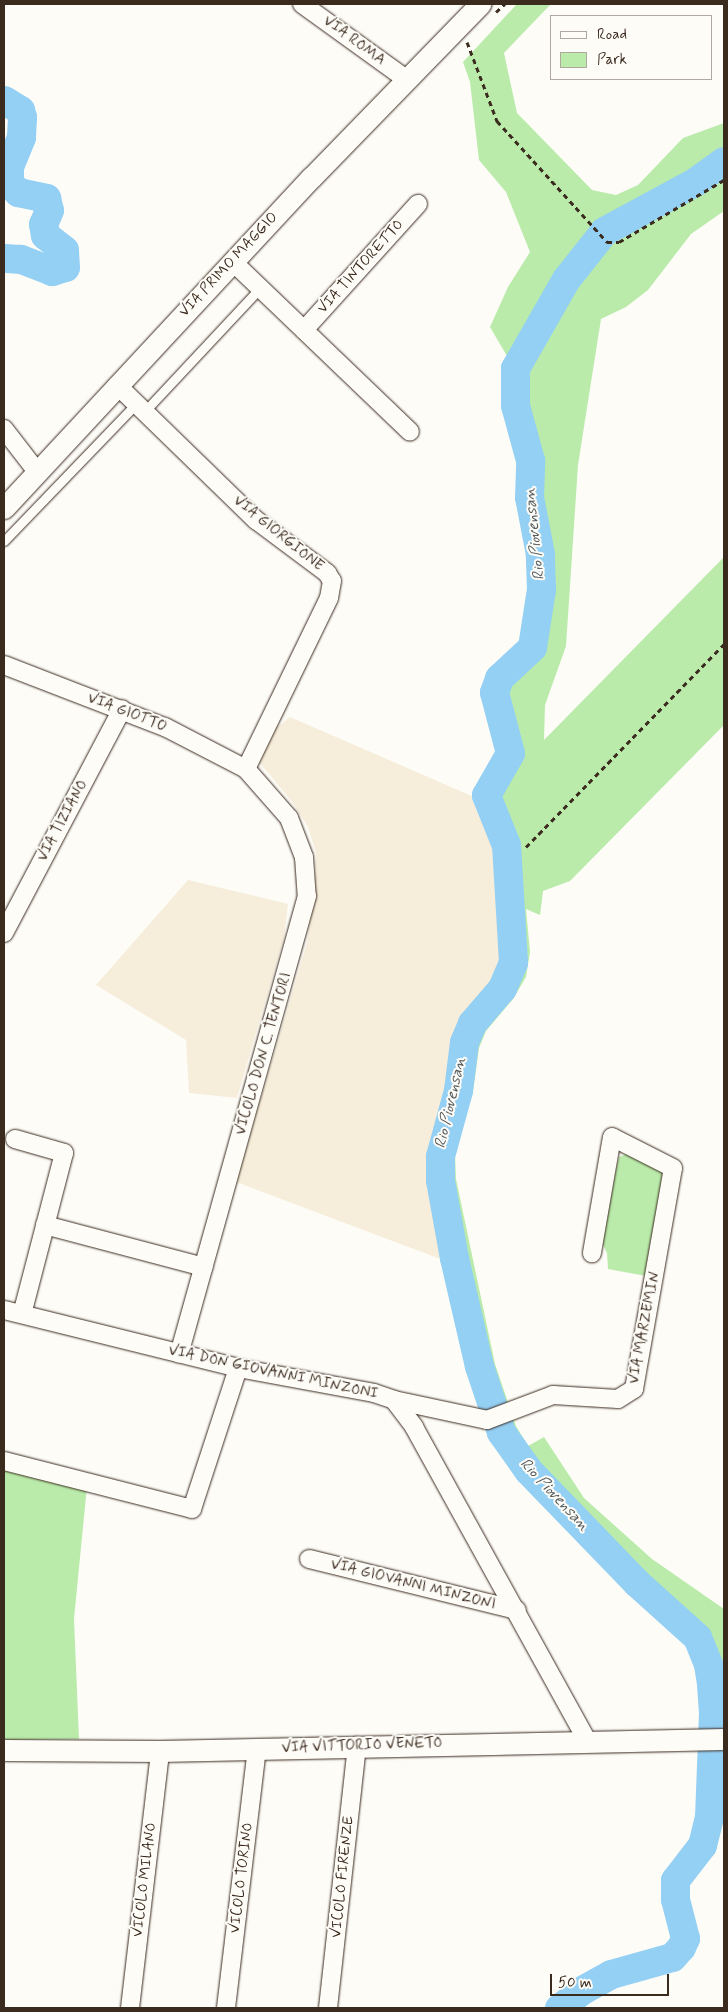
<!DOCTYPE html>
<html>
<head>
<meta charset="utf-8">
<style>
	body { margin:0 }
	#map { position:relative; width:728px; height:2012px; overflow:hidden; background:#fdfcf7; font-family:Mynerve,sans-serif }
	div>[style] { position:absolute }
	.built>* { inset:0; background:#f6eedb }
	.green>* { inset:0; background:#baebab }
	.river>* { height:29px; margin:-14.5px; padding:0 14.5px; transform-origin:14.5px; border-radius:14.5px; background:#94cff4 }
	.path>* { height:3px; margin-top:-1.5px; transform-origin:0; background:repeating-linear-gradient(90deg,#3b2a1e 0 5px,transparent 0 9px) }
	.roads { filter:drop-shadow(0 0 1px #3b2a1e) drop-shadow(0 0 1px #3b2a1e) }
	.service>* { height:9px; margin:-4.5px; padding:0 4.5px; transform-origin:4.5px; border-radius:4.5px; background:#fdfcf7 }
	.minor>* { height:18px; margin:-9px; padding:0 9px; transform-origin:9px; border-radius:9px; background:#fdfcf7 }
	.tertiary>* { height:21px; margin:-10.5px; padding:0 10.5px; transform-origin:10.5px; border-radius:10.5px; background:#fdfcf7 }
	span { translate:-50% -50%; white-space:nowrap; text-align:center; line-height:1.15; -webkit-text-stroke:4px #fdfcf7; paint-order:stroke }
	.street-label { font-size:15px; color:#3b2a1e }
	.water-label { font-size:16px; color:#565c5e; font-style:italic }
	.frame { position:absolute; inset:0; border:5px solid #3b2a1e; pointer-events:none }
	.legend { position:absolute; left:550px; top:15px; width:162px; height:65px; box-sizing:border-box; background:#fdfcf7; border:1px solid #afa8a0; margin:0; padding:6px 9px; list-style:none; font-size:15px; color:#3b2a1e }
	.legend li { display:flex; align-items:center; gap:10px; height:25px }
	.legend b { width:25px; border:1px solid #afa8a0 }
	.scale { position:absolute; left:550px; top:1974px; width:119px; height:22px; box-sizing:border-box; border:2px solid #3b2a1e; border-top:0; padding-left:6px; font-size:15px; line-height:18px; white-space:nowrap; color:#3b2a1e; -webkit-text-stroke:4px #fdfcf7; paint-order:stroke }
</style>
</head>
<body>
<div id="map">
	<div class="built">
		<div style="clip-path:polygon(290px 717px,474px 797px,497px 851px,503px 960px,492px 983px,463px 1017px,453px 1041px,447px 1087px,429px 1152px,429px 1182px,443px 1260px,236px 1182px,307px 943px,315px 881px,316px 853px,308px 827px,293px 803px,249px 750px)"></div>
		<div style="clip-path:polygon(188px 880px,288px 904px,284px 938px,237px 1098px,189px 1093px,186px 1040px,96px 985px)"></div>
	</div>
	<div class="green">
		<div style="clip-path:polygon(517px 4px,551px 4px,504px 53px,517px 113px,592px 190px,616px 195px,638px 185px,683px 138px,724px 123px,724px 211px,691px 234px,648px 290px,626px 307px,601px 319px,578px 465px,566px 646px,545px 705px,544px 740px,724px 557px,724px 725px,570px 881px,543px 891px,540px 915px,526px 909px,530px 952px,526px 977px,513px 999px,486px 1031px,479px 1048px,473px 1092px,455px 1154px,456px 1179px,495px 1364px,516px 1426px,528px 1446px,544px 1437px,584px 1498px,652px 1559px,724px 1609px,724px 1731px,702px 1732px,699px 1673px,687px 1644px,630px 1592px,523px 1483px,492px 1438px,469px 1372px,429px 1182px,429px 1152px,447px 1087px,453px 1041px,463px 1017px,497px 975px,503px 951px,497px 851px,478px 811px,474px 793px,481px 776px,499px 753px,483px 699px,483px 686px,495px 664px,522px 642px,530px 588px,530px 558px,520px 520px,516px 442px,501px 389px,502px 368px,507px 356px,490px 327px,508px 287px,530px 252px,506px 192px,479px 160px,470px 82px,463px 62px)"></div>
		<div style="clip-path:polygon(627px 1154px,663px 1171px,646px 1276px,608px 1269px,607px 1253px,600px 1239px,619px 1157px)"></div>
		<div style="clip-path:polygon(4px 1470px,87px 1486px,74px 1619px,79px 1739px,4px 1740px)"></div>
	</div>
	<div class="river">
		<div style="left:4px;top:100px;width:19px;rotate:32deg"></div>
		<div style="left:20px;top:110px;width:7px;rotate:74deg"></div>
		<div style="left:22px;top:117px;width:20px;rotate:93deg"></div>
		<div style="left:21px;top:137px;width:32px;rotate:112deg"></div>
		<div style="left:9px;top:167px;width:16px;rotate:90deg"></div>
		<div style="left:9px;top:183px;width:13px;rotate:45deg"></div>
		<div style="left:18px;top:192px;width:29px;rotate:12deg"></div>
		<div style="left:46px;top:198px;width:12px;rotate:76deg"></div>
		<div style="left:49px;top:210px;width:15px;rotate:113deg"></div>
		<div style="left:43px;top:224px;width:11px;rotate:80deg"></div>
		<div style="left:45px;top:235px;width:24px;rotate:38deg"></div>
		<div style="left:64px;top:250px;width:17px;rotate:87deg"></div>
		<div style="left:65px;top:267px;width:14px;rotate:163deg"></div>
		<div style="left:52px;top:271px;width:34px;rotate:-159deg"></div>
		<div style="left:20px;top:259px;width:16px;rotate:-176deg"></div>
		<div style="left:559px;top:2008px;width:29px;rotate:-38deg"></div>
		<div style="left:582px;top:1990px;width:33px;rotate:-29deg"></div>
		<div style="left:611px;top:1974px;width:63px;rotate:-15.6deg"></div>
		<div style="left:672px;top:1957px;width:13px;rotate:-48deg"></div>
		<div style="left:681px;top:1947px;width:10px;rotate:-66deg"></div>
		<div style="left:685px;top:1938px;width:40px;rotate:-104.4deg"></div>
		<div style="left:675px;top:1899px;width:19px;rotate:-90deg"></div>
		<div style="left:675px;top:1880px;width:44px;rotate:-52.4deg"></div>
		<div style="left:702px;top:1845px;width:29px;rotate:-76deg"></div>
		<div style="left:709px;top:1817px;width:104px;rotate:-87.8deg"></div>
		<div style="left:713px;top:1713px;width:30px;rotate:-94deg"></div>
		<div style="left:711px;top:1683px;width:19px;rotate:-99deg"></div>
		<div style="left:708px;top:1664px;width:29px;rotate:-112deg"></div>
		<div style="left:697px;top:1637px;width:81px;rotate:-138deg"></div>
		<div style="left:637px;top:1583px;width:157px;rotate:-134deg"></div>
		<div style="left:528px;top:1470px;width:47px;rotate:-125.4deg"></div>
		<div style="left:501px;top:1432px;width:70px;rotate:-108.4deg"></div>
		<div style="left:479px;top:1366px;width:111px;rotate:-103deg"></div>
		<div style="left:454px;top:1258px;width:79px;rotate:-100.2deg"></div>
		<div style="left:440px;top:1180px;width:24px;rotate:-90deg"></div>
		<div style="left:440px;top:1156px;width:68px;rotate:-74.7deg"></div>
		<div style="left:458px;top:1090px;width:48px;rotate:-82.9deg"></div>
		<div style="left:464px;top:1042px;width:21px;rotate:-67deg"></div>
		<div style="left:472px;top:1023px;width:46px;rotate:-49.4deg"></div>
		<div style="left:502px;top:988px;width:28px;rotate:-67deg"></div>
		<div style="left:513px;top:962px;width:117px;rotate:-93.4deg"></div>
		<div style="left:506px;top:845px;width:54px;rotate:-111.8deg"></div>
		<div style="left:486px;top:795px;width:48px;rotate:-60.3deg"></div>
		<div style="left:510px;top:753px;width:63px;rotate:-104.7deg"></div>
		<div style="left:494px;top:692px;width:15px;rotate:-70deg"></div>
		<div style="left:499px;top:678px;width:45px;rotate:-43.2deg"></div>
		<div style="left:532px;top:647px;width:59px;rotate:-81.2deg"></div>
		<div style="left:541px;top:589px;width:35px;rotate:-92deg"></div>
		<div style="left:540px;top:554px;width:58px;rotate:-100.9deg"></div>
		<div style="left:529px;top:497px;width:37px;rotate:-88deg"></div>
		<div style="left:530px;top:460px;width:57px;rotate:-105.3deg"></div>
		<div style="left:515px;top:405px;width:37px;rotate:-90deg"></div>
		<div style="left:515px;top:368px;width:103px;rotate:-60.2deg"></div>
		<div style="left:566px;top:279px;width:61px;rotate:-51.6deg"></div>
		<div style="left:604px;top:231px;width:105px;rotate:-28.5deg"></div>
		<div style="left:696px;top:181px;width:34px;rotate:-36deg"></div>
	</div>
	<div class="path">
		<div style="left:496px;top:12px;width:12px;rotate:-42deg"></div>
		<div style="left:467px;top:42px;width:85px;rotate:69.2deg"></div>
		<div style="left:497px;top:121px;width:164px;rotate:47.7deg"></div>
		<div style="left:607px;top:242px;width:12px"></div>
		<div style="left:619px;top:242px;width:122px;rotate:-30.6deg"></div>
		<div style="left:526px;top:847px;width:284px;rotate:-45.7deg"></div>
	</div>
	<div class="roads">
		<div class="service">
			<div style="left:144px;top:412px;width:170px;rotate:-46.9deg"></div>
			<div style="left:4px;top:541px;width:190px;rotate:-46.1deg"></div>
		</div>
		<div class="minor">
			<div style="left:302px;top:4px;width:128px;rotate:35.8deg"></div>
			<div style="left:233px;top:262px;width:245px;rotate:43.8deg"></div>
			<div style="left:304px;top:330px;width:170px;rotate:-47.9deg"></div>
			<div style="left:117px;top:385px;width:194px;rotate:44.2deg"></div>
			<div style="left:256px;top:520px;width:89px;rotate:36.7deg"></div>
			<div style="left:327px;top:573px;width:9px;rotate:58deg"></div>
			<div style="left:332px;top:581px;width:17px;rotate:100deg"></div>
			<div style="left:329px;top:598px;width:190px;rotate:115.9deg"></div>
			<div style="left:4px;top:429px;width:56px;rotate:52.3deg"></div>
			<div style="left:4px;top:665px;width:173px;rotate:21.1deg"></div>
			<div style="left:165px;top:727px;width:91px;rotate:27.4deg"></div>
			<div style="left:246px;top:769px;width:65px;rotate:48.7deg"></div>
			<div style="left:289px;top:818px;width:42px;rotate:69deg"></div>
			<div style="left:304px;top:857px;width:39px;rotate:86deg"></div>
			<div style="left:307px;top:896px;width:475px;rotate:105.6deg"></div>
			<div style="left:4px;top:933px;width:253px;rotate:-62.2deg"></div>
			<div style="left:15px;top:1139px;width:51px;rotate:15.9deg"></div>
			<div style="left:64px;top:1153px;width:166px;rotate:104.6deg"></div>
			<div style="left:45px;top:1225px;width:164px;rotate:14.8deg"></div>
			<div style="left:4px;top:1310px;width:241px;rotate:13.9deg"></div>
			<div style="left:238px;top:1368px;width:138px;rotate:10.4deg"></div>
			<div style="left:374px;top:1393px;width:21px;rotate:19deg"></div>
			<div style="left:394px;top:1400px;width:34px;rotate:53deg"></div>
			<div style="left:414px;top:1427px;width:359px;rotate:61.1deg"></div>
			<div style="left:394px;top:1400px;width:95px;rotate:12.1deg"></div>
			<div style="left:487px;top:1420px;width:71px;rotate:-20.7deg"></div>
			<div style="left:553px;top:1395px;width:65px;rotate:3.5deg"></div>
			<div style="left:618px;top:1399px;width:19px;rotate:-32deg"></div>
			<div style="left:634px;top:1389px;width:224px;rotate:-80deg"></div>
			<div style="left:673px;top:1168px;width:68px;rotate:-153.1deg"></div>
			<div style="left:612px;top:1137px;width:118px;rotate:99.8deg"></div>
			<div style="left:4px;top:1461px;width:194px;rotate:14.3deg"></div>
			<div style="left:192px;top:1509px;width:148px;rotate:-71.9deg"></div>
			<div style="left:309px;top:1559px;width:214px;rotate:13.8deg"></div>
			<div style="left:130px;top:2008px;width:259px;rotate:-83.3deg"></div>
			<div style="left:226px;top:2008px;width:261px;rotate:-83.2deg"></div>
			<div style="left:328px;top:2008px;width:264px;rotate:-83.7deg"></div>
		</div>
		<div class="tertiary">
			<div style="left:4px;top:508px;width:451px;rotate:-47.1deg"></div>
			<div style="left:311px;top:178px;width:243px;rotate:-45.8deg"></div>
			<div style="left:4px;top:1750px;width:156px;rotate:0.4deg"></div>
			<div style="left:160px;top:1751px;width:564px;rotate:-1.22deg"></div>
		</div>
	</div>
	<div class="street-label">
		<span style="left:354px;top:41px;rotate:36deg">VIA ROMA</span>
		<span style="left:229px;top:265px;rotate:-47deg">VIA PRIMO MAGGIO</span>
		<span style="left:361px;top:267px;rotate:-48deg">VIA TINTORETTO</span>
		<span style="left:278px;top:534px;rotate:39deg">VIA GIORGIONE</span>
		<span style="left:127px;top:713px;rotate:21deg">VIA GIOTTO</span>
		<span style="left:63px;top:821px;rotate:-62deg">VIA TIZIANO</span>
		<span style="left:264px;top:1054px;rotate:-74deg">VICOLO DON C. TENTORI</span>
		<span style="left:645px;top:1328px;rotate:-79deg">VIA MARZEMIN</span>
		<span style="left:273px;top:1373px;rotate:12deg">VIA DON GIOVANNI MINZONI</span>
		<span style="left:413px;top:1585px;rotate:14deg">VIA GIOVANNI MINZONI</span>
		<span style="left:362px;top:1746px;rotate:-2deg">VIA VITTORIO VENETO</span>
		<span style="left:343px;top:1877px;rotate:-84deg">VICOLO FIRENZE</span>
		<span style="left:242px;top:1878px;rotate:-83deg">VICOLO TORINO</span>
		<span style="left:145px;top:1880px;rotate:-83deg">VICOLO MILANO</span>
	</div>
	<div class="water-label">
		<span style="left:535px;top:534px;rotate:-96deg">Rio Piovensan</span>
		<span style="left:451px;top:1103px;rotate:-77deg">Rio Piovensan</span>
		<span style="left:554px;top:1495px;rotate:47deg">Rio Piovensan</span>
	</div>
	<div class="frame"></div>
	<ul class="legend">
	<li><b style="height:6px;background:#fdfcf7"></b>Road</li>
	<li><b style="height:14px;background:#baebab"></b>Park</li>
	</ul>
	<div class="scale">50 m</div>
</div>
</body>
</html>
